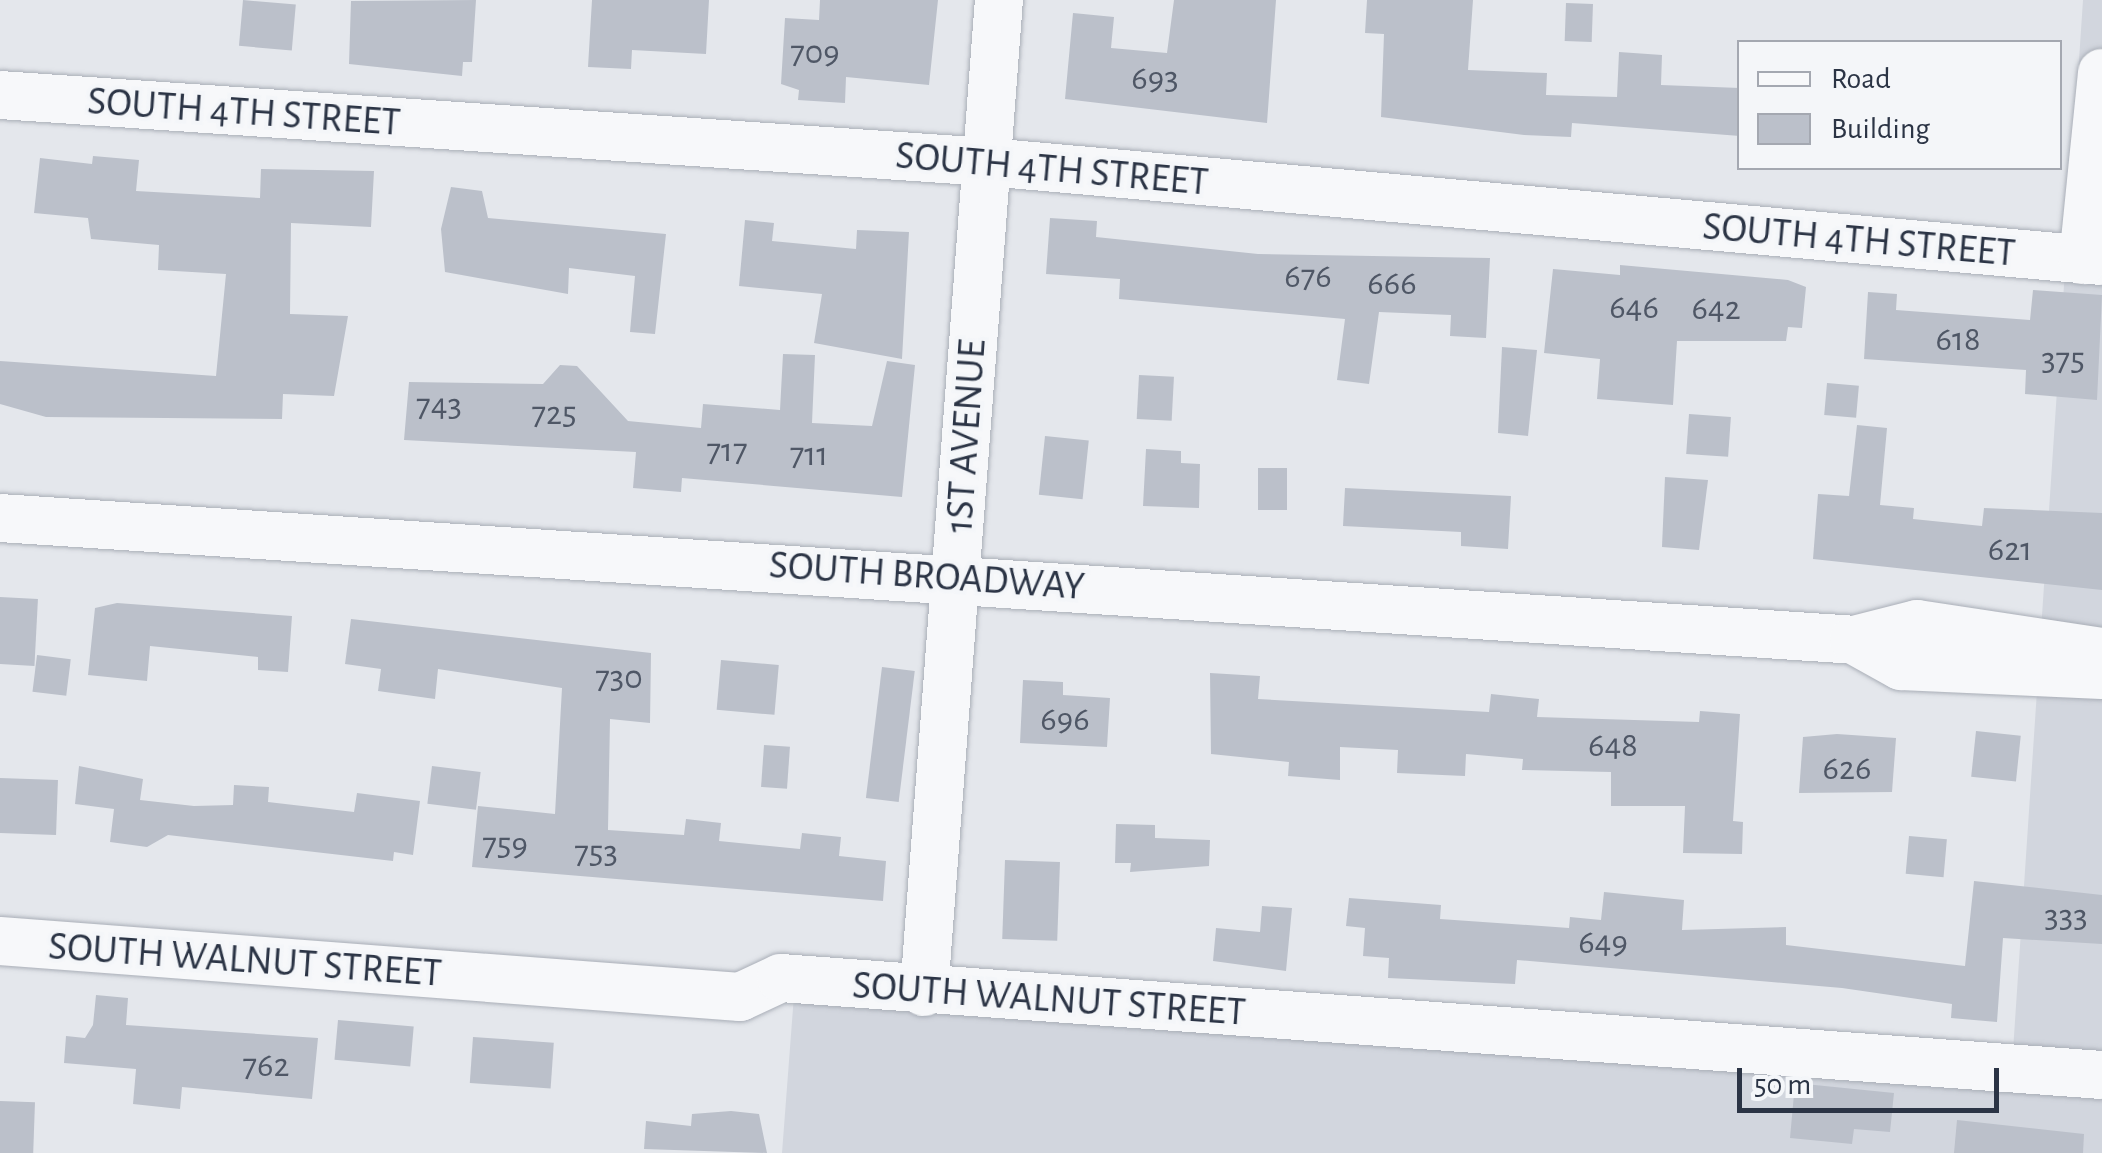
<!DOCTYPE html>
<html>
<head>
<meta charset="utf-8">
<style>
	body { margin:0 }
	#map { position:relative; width:2102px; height:1153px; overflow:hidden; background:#e4e7ec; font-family:"Alegreya Sans",sans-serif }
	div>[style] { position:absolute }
	.built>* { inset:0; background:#d2d6de }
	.building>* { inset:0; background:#bbc0ca; transform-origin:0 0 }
	.roads { filter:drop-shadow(0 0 2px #a9aeb7) drop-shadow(0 0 2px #a9aeb7) }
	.minor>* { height:48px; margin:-24px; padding:0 24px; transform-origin:24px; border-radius:24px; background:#f7f8fa }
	span { translate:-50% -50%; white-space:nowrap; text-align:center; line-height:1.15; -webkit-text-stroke:8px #f4f6f9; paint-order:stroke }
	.number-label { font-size:35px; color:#4f5766 }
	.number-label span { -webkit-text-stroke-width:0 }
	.street-label { font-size:40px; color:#2b3445 }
	.legend { position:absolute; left:1737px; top:40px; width:325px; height:130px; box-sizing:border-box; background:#f4f6f9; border:2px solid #a4a8b1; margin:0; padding:12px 18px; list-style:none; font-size:30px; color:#2b3445 }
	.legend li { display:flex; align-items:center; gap:20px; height:50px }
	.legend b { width:50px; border:2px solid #a4a8b1 }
	.scale { position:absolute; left:1737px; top:1068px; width:262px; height:45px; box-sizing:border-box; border:5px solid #2b3445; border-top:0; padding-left:12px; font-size:30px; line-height:35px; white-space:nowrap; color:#2b3445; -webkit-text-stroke:8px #f4f6f9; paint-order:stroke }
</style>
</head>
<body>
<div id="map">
	<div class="built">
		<div style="clip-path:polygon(2083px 0,2102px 0,2102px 1153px,782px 1153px,794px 995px,2011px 1081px)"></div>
	</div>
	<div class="building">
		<div style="left:243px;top:0;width:53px;height:46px;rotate:5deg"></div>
		<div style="clip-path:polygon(476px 0,472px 62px,463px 62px,462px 76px,349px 64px,351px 1px)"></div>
		<div style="clip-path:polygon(592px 0,709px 0,706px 54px,632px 50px,631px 69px,588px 67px)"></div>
		<div style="clip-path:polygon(820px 0,938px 0,929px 85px,846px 77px,845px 103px,798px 100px,799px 90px,781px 84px,785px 18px,819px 20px)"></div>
		<div style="clip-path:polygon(1174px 0,1276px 0,1267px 123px,1065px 99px,1073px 13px,1114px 17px,1111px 48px,1167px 53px)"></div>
		<div style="clip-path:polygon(1367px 0,1473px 0,1468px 70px,1547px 73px,1546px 95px,1617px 97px,1619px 52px,1662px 55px,1661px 85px,1740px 88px,1740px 136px,1572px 123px,1571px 137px,1524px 135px,1381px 117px,1384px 34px,1365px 33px)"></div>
		<div style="left:1566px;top:3px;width:27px;height:38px;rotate:2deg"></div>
		<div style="clip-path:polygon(93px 156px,139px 160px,136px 191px,260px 198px,261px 169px,374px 171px,371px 227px,291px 223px,290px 314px,348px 316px,334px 396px,283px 394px,282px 419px,46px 417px,0 404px,0 361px,216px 376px,226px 274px,158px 270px,159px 245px,91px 239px,88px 218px,34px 213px,40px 158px,92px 164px)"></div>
		<div style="clip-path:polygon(451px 187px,482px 191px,488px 218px,666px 234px,655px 334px,630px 332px,635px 276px,569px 268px,568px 294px,445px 272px,441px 229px)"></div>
		<div style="clip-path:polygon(1050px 218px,1097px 221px,1096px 237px,1258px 254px,1490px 258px,1486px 338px,1450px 336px,1451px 315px,1379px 312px,1369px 384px,1337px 380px,1345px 319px,1119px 299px,1120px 279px,1046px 274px)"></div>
		<div style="clip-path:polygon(745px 220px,774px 223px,772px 241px,856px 249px,857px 230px,909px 232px,902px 359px,814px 343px,822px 294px,739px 286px)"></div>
		<div style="clip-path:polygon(1620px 265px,1788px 280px,1806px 287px,1802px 328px,1788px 327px,1786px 341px,1677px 341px,1673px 405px,1597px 399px,1600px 359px,1544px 353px,1553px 269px,1620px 275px)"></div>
		<div style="clip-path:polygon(2033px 290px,2102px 295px,2097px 400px,2025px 394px,2026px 370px,1864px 359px,1868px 292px,1897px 294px,1896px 310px,2030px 320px)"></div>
		<div style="clip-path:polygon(1502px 347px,1537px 350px,1528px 436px,1498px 433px)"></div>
		<div style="clip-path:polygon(783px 354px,815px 355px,812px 423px,872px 426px,887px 361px,915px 365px,902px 497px,682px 478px,681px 492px,633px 488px,636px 452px,404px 440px,409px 382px,543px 384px,560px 365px,577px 366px,628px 421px,701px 428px,703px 404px,780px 410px)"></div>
		<div style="left:1139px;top:375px;width:35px;height:44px;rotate:3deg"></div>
		<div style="left:1827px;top:383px;width:32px;height:32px;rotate:5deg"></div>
		<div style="left:1689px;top:414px;width:42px;height:40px;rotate:4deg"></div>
		<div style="clip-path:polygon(1857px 425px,1887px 428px,1880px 505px,1914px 508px,1913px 519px,1982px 526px,1984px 508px,2102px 513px,2102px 590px,1813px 559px,1818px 494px,1849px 496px)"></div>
		<div style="left:1045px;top:436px;width:44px;height:59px;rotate:6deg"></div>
		<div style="clip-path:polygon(1146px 449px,1181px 451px,1181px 463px,1200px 464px,1199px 508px,1143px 506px)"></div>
		<div style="left:1258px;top:468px;width:29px;height:42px"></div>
		<div style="clip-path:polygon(1665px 477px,1708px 480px,1699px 550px,1662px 547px)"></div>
		<div style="clip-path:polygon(1345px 488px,1511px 496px,1508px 549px,1461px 546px,1461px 532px,1343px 526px)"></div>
		<div style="left:0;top:597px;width:38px;height:67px;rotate:3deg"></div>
		<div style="clip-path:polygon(117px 603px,292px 616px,288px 672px,258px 670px,258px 657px,150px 646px,147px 681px,88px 675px,95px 608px)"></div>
		<div style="clip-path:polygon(351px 619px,651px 653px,650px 723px,610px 719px,608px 830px,684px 835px,686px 819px,721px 823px,719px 841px,800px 849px,802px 833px,841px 837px,839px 856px,886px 861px,883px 901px,472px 867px,478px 806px,555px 814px,562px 688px,438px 669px,435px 699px,378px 691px,381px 669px,345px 664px)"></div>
		<div style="left:37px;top:655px;width:34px;height:37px;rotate:7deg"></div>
		<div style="left:721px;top:660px;width:58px;height:50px;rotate:5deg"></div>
		<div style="left:882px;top:667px;width:33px;height:132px;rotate:7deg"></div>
		<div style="clip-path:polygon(1210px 673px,1260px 676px,1258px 699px,1489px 712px,1491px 694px,1539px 699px,1537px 717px,1699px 722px,1700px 711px,1740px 714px,1733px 821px,1743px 822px,1742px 854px,1683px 853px,1685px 806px,1611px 806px,1611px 772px,1522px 770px,1523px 759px,1466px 754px,1465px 776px,1397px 773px,1398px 750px,1340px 747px,1340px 780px,1288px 776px,1289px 762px,1211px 754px)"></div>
		<div style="clip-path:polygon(1023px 680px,1063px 682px,1063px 695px,1110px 698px,1107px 747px,1020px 743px)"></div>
		<div style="left:1976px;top:731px;width:45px;height:46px;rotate:6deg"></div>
		<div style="clip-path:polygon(1837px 734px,1896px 738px,1892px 792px,1799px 793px,1803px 737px)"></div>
		<div style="left:764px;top:745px;width:26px;height:42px;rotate:4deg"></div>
		<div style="clip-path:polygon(79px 766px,143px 779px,140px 800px,194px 806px,233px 805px,234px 785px,269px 787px,268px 802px,354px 812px,357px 793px,420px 801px,413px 855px,394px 852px,393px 861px,168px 835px,147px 847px,110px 842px,114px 809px,75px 804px)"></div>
		<div style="left:432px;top:766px;width:49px;height:38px;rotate:7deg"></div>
		<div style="left:0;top:778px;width:58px;height:55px;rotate:2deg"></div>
		<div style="clip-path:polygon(1116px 824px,1155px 825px,1155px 838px,1210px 840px,1209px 866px,1130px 872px,1131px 863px,1115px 863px)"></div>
		<div style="left:1909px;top:836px;width:38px;height:38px;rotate:5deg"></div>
		<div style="left:1005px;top:860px;width:55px;height:79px;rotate:2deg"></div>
		<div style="clip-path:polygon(1974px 881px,2102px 895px,2102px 944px,2003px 938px,1997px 1022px,1951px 1018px,1952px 1004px,1842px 988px,1517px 960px,1515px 984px,1388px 978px,1389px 958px,1363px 956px,1365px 928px,1346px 926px,1349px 898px,1441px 905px,1440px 919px,1569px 928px,1570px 917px,1601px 920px,1604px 892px,1684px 900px,1682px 930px,1786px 927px,1786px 945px,1965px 966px)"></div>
		<div style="clip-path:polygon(1262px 906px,1292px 908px,1286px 971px,1213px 961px,1216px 928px,1260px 932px)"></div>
		<div style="clip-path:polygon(96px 995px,128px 998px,126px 1025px,318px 1038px,312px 1099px,182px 1087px,180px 1109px,133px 1104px,136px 1069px,64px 1063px,66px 1036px,85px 1038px,93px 1025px)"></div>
		<div style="left:338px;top:1020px;width:76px;height:40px;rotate:5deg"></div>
		<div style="left:473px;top:1037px;width:81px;height:46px;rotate:4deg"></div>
		<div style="clip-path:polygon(1795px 1083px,1894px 1093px,1890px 1132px,1854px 1129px,1852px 1144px,1790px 1138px)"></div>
		<div style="left:0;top:1101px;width:35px;height:52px;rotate:2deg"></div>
		<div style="clip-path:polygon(731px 1111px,759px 1114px,767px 1153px,644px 1149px,646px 1121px,691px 1126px,692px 1114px)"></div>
		<div style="clip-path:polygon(1957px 1120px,2084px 1134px,2083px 1153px,1954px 1153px)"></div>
	</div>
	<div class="roads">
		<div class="minor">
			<div style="left:0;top:95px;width:990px;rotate:3.88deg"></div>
			<div style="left:988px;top:162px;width:1118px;rotate:5.08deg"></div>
			<div style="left:2083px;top:260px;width:188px;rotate:-84.2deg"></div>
			<div style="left:0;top:518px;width:1858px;rotate:3.76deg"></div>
			<div style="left:1854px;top:640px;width:65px;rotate:-14.3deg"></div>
			<div style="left:1917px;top:624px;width:187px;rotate:8.6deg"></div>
			<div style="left:1854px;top:640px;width:54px;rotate:29deg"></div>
			<div style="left:1901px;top:666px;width:201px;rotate:2.6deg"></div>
			<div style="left:0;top:941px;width:742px;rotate:4.33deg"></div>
			<div style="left:740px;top:997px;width:45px;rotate:-24.9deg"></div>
			<div style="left:781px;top:978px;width:1325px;rotate:4.2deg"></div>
			<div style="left:924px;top:992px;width:995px;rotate:-85.68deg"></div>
		</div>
	</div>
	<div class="number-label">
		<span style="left:815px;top:53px">709</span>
		<span style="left:1155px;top:79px">693</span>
		<span style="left:1308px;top:277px">676</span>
		<span style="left:1392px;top:284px">666</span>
		<span style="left:1634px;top:308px">646</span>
		<span style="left:1716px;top:309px">642</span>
		<span style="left:1958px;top:340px">618</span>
		<span style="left:2063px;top:360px">375</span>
		<span style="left:439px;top:406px">743</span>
		<span style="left:554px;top:414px">725</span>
		<span style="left:727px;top:451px">717</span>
		<span style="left:809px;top:455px">711</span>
		<span style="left:2010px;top:550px">621</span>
		<span style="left:619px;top:678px">730</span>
		<span style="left:1065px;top:720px">696</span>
		<span style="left:1613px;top:746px">648</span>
		<span style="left:1847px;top:769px">626</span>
		<span style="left:505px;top:845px">759</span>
		<span style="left:596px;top:853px">753</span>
		<span style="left:2066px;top:917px">333</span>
		<span style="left:1603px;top:943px">649</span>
		<span style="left:266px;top:1066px">762</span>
	</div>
	<div class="street-label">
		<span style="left:244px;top:112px;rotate:4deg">SOUTH 4TH STREET</span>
		<span style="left:1052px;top:169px;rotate:5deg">SOUTH 4TH STREET</span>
		<span style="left:1859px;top:240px;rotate:5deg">SOUTH 4TH STREET</span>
		<span style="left:966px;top:436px;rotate:-86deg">1ST AVENUE</span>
		<span style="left:927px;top:576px;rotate:4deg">SOUTH BROADWAY</span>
		<span style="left:245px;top:960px;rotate:4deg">SOUTH WALNUT STREET</span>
		<span style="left:1049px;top:999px;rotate:4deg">SOUTH WALNUT STREET</span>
	</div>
	<ul class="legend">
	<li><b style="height:12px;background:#f7f8fa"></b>Road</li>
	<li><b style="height:28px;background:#bbc0ca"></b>Building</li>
	</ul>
	<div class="scale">50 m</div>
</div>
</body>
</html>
